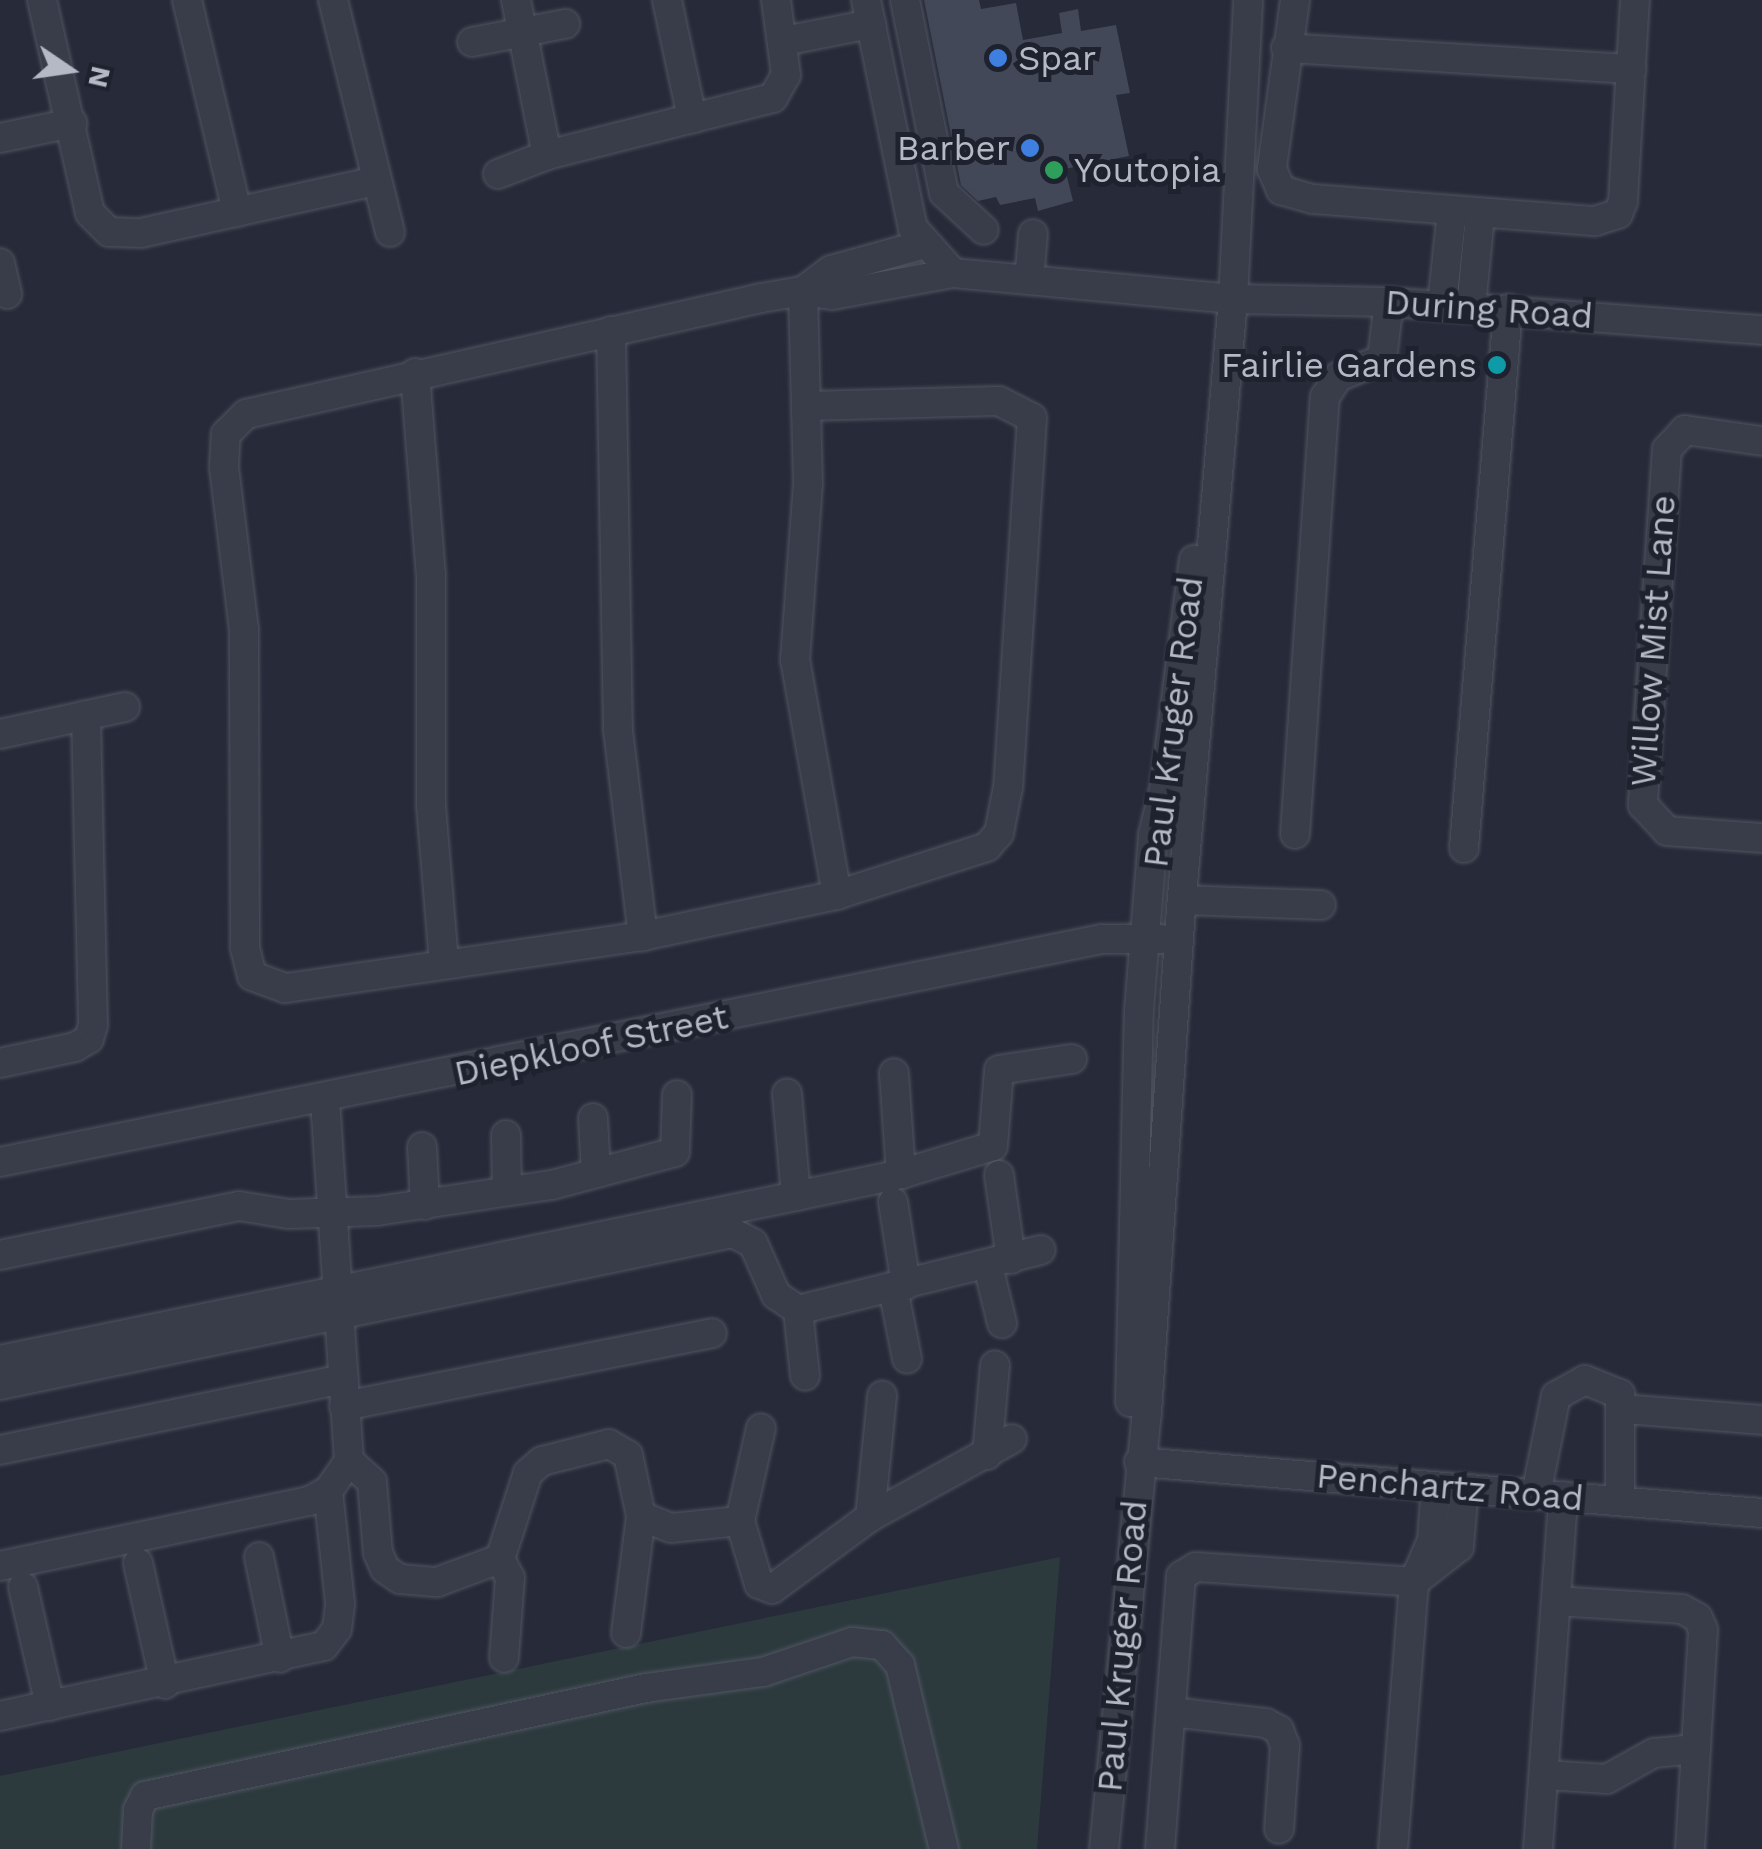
<!DOCTYPE html>
<html>
<head>
<meta charset="utf-8">
<style>
	body { margin:0 }
	#map { position:relative; width:1762px; height:1849px; overflow:hidden; background:#262a39; font-family:"Work Sans",sans-serif }
	div>[style] { position:absolute }
	.green>* { inset:0; background:#2c3a3e }
	.building>* { inset:0; background:#424858 }
	.roads { filter:drop-shadow(0 0 2px #515561) drop-shadow(0 0 2px #515561) }
	.minor>* { height:28px; margin:-14px; padding:0 14px; transform-origin:14px; border-radius:14px; background:#393d4a }
	.dots>* { width:28px; height:28px; translate:-50% -50%; box-sizing:border-box; border:5px solid #1e222e; border-radius:50% }
	span { translate:-50% -50%; white-space:nowrap; text-align:center; line-height:1.15; -webkit-text-stroke:10px #1e222e; paint-order:stroke }
	.poi-label { font-size:35px; color:#b5b8c5 }
	.left { translate:0 -50%; text-align:left }
	.right { translate:-100% -50%; text-align:right }
	.street-label { font-size:35px; color:#b5b8c5 }
	.north { position:absolute; left:20px; top:20px; width:100px; height:100px; -webkit-text-stroke:8px #1e222e; paint-order:stroke; rotate:103deg; font-size:28px; font-weight:700; line-height:40px; text-align:center; color:#b5b8c5 }
	.north::after { content:''; display:block; margin:auto; width:35px; height:45px; background:#b5b8c5; clip-path:polygon(50% 0,100% 100%,50% 72%,0 100%) }
</style>
</head>
<body>
<div id="map">
	<div class="green">
		<div style="clip-path:polygon(1060px 1557px,1037px 1849px,0 1849px,0 1776px)"></div>
	</div>
	<div class="building">
		<div style="clip-path:polygon(924px 0,979px 0,981px 9px,1016px 3px,1023px 40px,1062px 33px,1059px 13px,1078px 9px,1081px 31px,1116px 25px,1130px 93px,1116px 95px,1129px 156px,1065px 169px,1073px 201px,1038px 211px,1035px 198px,1000px 205px,996px 197px,978px 201px,961px 185px)"></div>
	</div>
	<div class="roads">
		<div class="minor">
			<div style="left:42px;top:0;width:218px;rotate:77.3deg"></div>
			<div style="left:90px;top:213px;width:27px;rotate:45deg"></div>
			<div style="left:109px;top:232px;width:32px;rotate:2deg"></div>
			<div style="left:141px;top:233px;width:241px;rotate:-12.5deg"></div>
			<div style="left:187px;top:0;width:218px;rotate:76.7deg"></div>
			<div style="left:333px;top:0;width:239px;rotate:76.2deg"></div>
			<div style="left:516px;top:0;width:158px;rotate:78.7deg"></div>
			<div style="left:667px;top:0;width:121px;rotate:78deg"></div>
			<div style="left:866px;top:0;width:233px;rotate:78.4deg"></div>
			<div style="left:913px;top:228px;width:60px;rotate:48.4deg"></div>
			<div style="left:953px;top:273px;width:281px;rotate:5.3deg"></div>
			<div style="left:1233px;top:299px;width:156px;rotate:1.1deg"></div>
			<div style="left:1389px;top:302px;width:374px;rotate:4.3deg"></div>
			<div style="left:905px;top:0;width:197px;rotate:78.6deg"></div>
			<div style="left:944px;top:193px;width:54px;rotate:42.8deg"></div>
			<div style="left:1295px;top:0;width:171px;rotate:97.8deg"></div>
			<div style="left:1272px;top:169px;width:23px;rotate:67deg"></div>
			<div style="left:1281px;top:190px;width:33px;rotate:16deg"></div>
			<div style="left:1313px;top:199px;width:283px;rotate:4.5deg"></div>
			<div style="left:1595px;top:221px;width:24px;rotate:-17deg"></div>
			<div style="left:1618px;top:214px;width:14px;rotate:-69deg"></div>
			<div style="left:1623px;top:201px;width:201px;rotate:-86.6deg"></div>
			<div style="left:784px;top:41px;width:89px;rotate:-11.1deg"></div>
			<div style="left:472px;top:42px;width:95px;rotate:-11deg"></div>
			<div style="left:1286px;top:48px;width:346px;rotate:3.5deg"></div>
			<div style="left:0;top:138px;width:74px;rotate:-11.8deg"></div>
			<div style="left:498px;top:174px;width:53px;rotate:-21.2deg"></div>
			<div style="left:547px;top:155px;width:233px;rotate:-14.2deg"></div>
			<div style="left:773px;top:98px;width:26px;rotate:-61deg"></div>
			<div style="left:786px;top:75px;width:76px;rotate:-97.6deg"></div>
			<div style="left:0;top:263px;width:32px;rotate:77deg"></div>
			<div style="left:1029px;top:280px;width:46px;rotate:-85deg"></div>
			<div style="left:1442px;top:305px;width:94px;rotate:-83.9deg"></div>
			<div style="left:1471px;top:307px;width:92px;rotate:-84.4deg"></div>
			<div style="left:611px;top:331px;width:399px;rotate:89deg"></div>
			<div style="left:618px;top:730px;width:208px;rotate:83.1deg"></div>
			<div style="left:415px;top:373px;width:203px;rotate:85.5deg"></div>
			<div style="left:431px;top:575px;width:230px;rotate:90deg"></div>
			<div style="left:431px;top:805px;width:158px;rotate:85.3deg"></div>
			<div style="left:807px;top:406px;width:192px;rotate:-1.5deg"></div>
			<div style="left:999px;top:401px;width:37px;rotate:27deg"></div>
			<div style="left:1032px;top:418px;width:370px;rotate:93.7deg"></div>
			<div style="left:1008px;top:787px;width:47px;rotate:101.1deg"></div>
			<div style="left:999px;top:833px;width:18px;rotate:131deg"></div>
			<div style="left:987px;top:847px;width:157px;rotate:162.3deg"></div>
			<div style="left:837px;top:895px;width:198px;rotate:168.1deg"></div>
			<div style="left:643px;top:936px;width:362px;rotate:171.7deg"></div>
			<div style="left:285px;top:988px;width:35px;rotate:-160deg"></div>
			<div style="left:252px;top:976px;width:30px;rotate:-104deg"></div>
			<div style="left:245px;top:947px;width:317px;rotate:-90.2deg"></div>
			<div style="left:244px;top:630px;width:164px;rotate:-97deg"></div>
			<div style="left:224px;top:467px;width:33px;rotate:-87deg"></div>
			<div style="left:226px;top:434px;width:28px;rotate:-45deg"></div>
			<div style="left:246px;top:414px;width:528px;rotate:-12.69deg"></div>
			<div style="left:761px;top:298px;width:43px;rotate:-9.5deg"></div>
			<div style="left:803px;top:291px;width:30px;rotate:8deg"></div>
			<div style="left:833px;top:295px;width:122px;rotate:-10.4deg"></div>
			<div style="left:1762px;top:441px;width:78px;rotate:-171.9deg"></div>
			<div style="left:1685px;top:430px;width:26px;rotate:133deg"></div>
			<div style="left:1667px;top:449px;width:357px;rotate:93.9deg"></div>
			<div style="left:1643px;top:805px;width:35px;rotate:47deg"></div>
			<div style="left:1667px;top:831px;width:95px;rotate:4.2deg"></div>
			<div style="left:0;top:734px;width:128px;rotate:-12.2deg"></div>
			<div style="left:1295px;top:834px;width:438px;rotate:-86.1deg"></div>
			<div style="left:1325px;top:397px;width:24px;rotate:-57deg"></div>
			<div style="left:1338px;top:377px;width:48px;rotate:-22.2deg"></div>
			<div style="left:1382px;top:359px;width:57px;rotate:-83deg"></div>
			<div style="left:1464px;top:848px;width:541px;rotate:-85.33deg"></div>
			<div style="left:837px;top:895px;width:239px;rotate:-100.1deg"></div>
			<div style="left:795px;top:660px;width:176px;rotate:-85.8deg"></div>
			<div style="left:808px;top:484px;width:193px;rotate:-91.5deg"></div>
			<div style="left:803px;top:291px;width:35px;rotate:-37deg"></div>
			<div style="left:831px;top:270px;width:93px;rotate:-15.5deg"></div>
			<div style="left:1182px;top:900px;width:139px;rotate:2.1deg"></div>
			<div style="left:0;top:1063px;width:77px;rotate:-12deg"></div>
			<div style="left:75px;top:1047px;width:16px;rotate:-30deg"></div>
			<div style="left:89px;top:1039px;width:15px;rotate:-74deg"></div>
			<div style="left:93px;top:1025px;width:310px;rotate:-91.3deg"></div>
			<div style="left:593px;top:1118px;width:55px;rotate:86.9deg"></div>
			<div style="left:506px;top:1135px;width:56px;rotate:89deg"></div>
			<div style="left:422px;top:1147px;width:58px;rotate:87deg"></div>
			<div style="left:0;top:1162px;width:1124px;rotate:-11.44deg"></div>
			<div style="left:1102px;top:939px;width:59px"></div>
			<div style="left:901px;top:1174px;width:96px;rotate:-16.9deg"></div>
			<div style="left:993px;top:1146px;width:76px;rotate:-85.5deg"></div>
			<div style="left:999px;top:1070px;width:74px;rotate:-8.6deg"></div>
			<div style="left:999px;top:1175px;width:85px;rotate:81.9deg"></div>
			<div style="left:796px;top:1196px;width:107px;rotate:-11.8deg"></div>
			<div style="left:901px;top:1174px;width:101px;rotate:-94deg"></div>
			<div style="left:893px;top:1202px;width:84px;rotate:81.1deg"></div>
			<div style="left:0;top:1255px;width:244px;rotate:-11.6deg"></div>
			<div style="left:239px;top:1206px;width:51px;rotate:9.1deg"></div>
			<div style="left:289px;top:1214px;width:88px;rotate:-2deg"></div>
			<div style="left:377px;top:1211px;width:177px;rotate:-8.5deg"></div>
			<div style="left:552px;top:1185px;width:127px;rotate:-15deg"></div>
			<div style="left:675px;top:1152px;width:57px;rotate:-88deg"></div>
			<div style="left:988px;top:1266px;width:59px;rotate:76.2deg"></div>
			<div style="left:893px;top:1288px;width:72px;rotate:78.8deg"></div>
			<div style="left:798px;top:1310px;width:66px;rotate:83.9deg"></div>
			<div style="left:0;top:1360px;width:813px;rotate:-11.64deg"></div>
			<div style="left:796px;top:1196px;width:103px;rotate:-95deg"></div>
			<div style="left:0;top:1385px;width:749px;rotate:-11.72deg"></div>
			<div style="left:733px;top:1233px;width:22px;rotate:27deg"></div>
			<div style="left:753px;top:1243px;width:57px;rotate:66.1deg"></div>
			<div style="left:776px;top:1295px;width:27px;rotate:34deg"></div>
			<div style="left:798px;top:1310px;width:250px;rotate:-13.9deg"></div>
			<div style="left:1130px;top:1402px;width:392px;rotate:-88.7deg"></div>
			<div style="left:1139px;top:1010px;width:176px;rotate:-85.4deg"></div>
			<div style="left:1153px;top:835px;width:51px;rotate:-76.5deg"></div>
			<div style="left:1165px;top:785px;width:227px;rotate:-82.7deg"></div>
			<div style="left:344px;top:1406px;width:375px;rotate:-11.2deg"></div>
			<div style="left:1623px;top:1409px;width:139px;rotate:4.5deg"></div>
			<div style="left:0;top:1450px;width:351px;rotate:-11.7deg"></div>
			<div style="left:987px;top:1455px;width:90px;rotate:-84.9deg"></div>
			<div style="left:349px;top:1461px;width:31px;rotate:42deg"></div>
			<div style="left:372px;top:1482px;width:71px;rotate:85.2deg"></div>
			<div style="left:378px;top:1553px;width:17px;rotate:66deg"></div>
			<div style="left:385px;top:1569px;width:18px;rotate:34deg"></div>
			<div style="left:400px;top:1579px;width:37px;rotate:5deg"></div>
			<div style="left:437px;top:1582px;width:67px;rotate:-20.1deg"></div>
			<div style="left:500px;top:1559px;width:90px;rotate:-72deg"></div>
			<div style="left:528px;top:1473px;width:18px;rotate:-41deg"></div>
			<div style="left:542px;top:1461px;width:69px;rotate:-14.2deg"></div>
			<div style="left:609px;top:1444px;width:22px;rotate:30deg"></div>
			<div style="left:628px;top:1455px;width:62px;rotate:78deg"></div>
			<div style="left:641px;top:1516px;width:32px;rotate:22deg"></div>
			<div style="left:671px;top:1528px;width:69px;rotate:-5.8deg"></div>
			<div style="left:740px;top:1521px;width:66px;rotate:73.2deg"></div>
			<div style="left:759px;top:1584px;width:14px;rotate:21deg"></div>
			<div style="left:772px;top:1589px;width:122px;rotate:-36.3deg"></div>
			<div style="left:870px;top:1517px;width:162px;rotate:-28.8deg"></div>
			<div style="left:1139px;top:1462px;width:625px;rotate:4.68deg"></div>
			<div style="left:1536px;top:1494px;width:100px;rotate:-78.5deg"></div>
			<div style="left:1556px;top:1396px;width:33px;rotate:-29deg"></div>
			<div style="left:1585px;top:1380px;width:38px;rotate:22deg"></div>
			<div style="left:1620px;top:1394px;width:107px;rotate:90deg"></div>
			<div style="left:870px;top:1517px;width:122px;rotate:-84.3deg"></div>
			<div style="left:740px;top:1521px;width:95px;rotate:-77.3deg"></div>
			<div style="left:259px;top:1557px;width:103px;rotate:78.3deg"></div>
			<div style="left:500px;top:1559px;width:21px;rotate:62deg"></div>
			<div style="left:510px;top:1578px;width:80px;rotate:94.3deg"></div>
			<div style="left:138px;top:1563px;width:124px;rotate:77.4deg"></div>
			<div style="left:0;top:1566px;width:316px;rotate:-11.9deg"></div>
			<div style="left:309px;top:1501px;width:21px;rotate:-28deg"></div>
			<div style="left:328px;top:1491px;width:37px;rotate:-55deg"></div>
			<div style="left:349px;top:1461px;width:363px;rotate:-93.8deg"></div>
			<div style="left:23px;top:1587px;width:122px;rotate:77.2deg"></div>
			<div style="left:1556px;top:1601px;width:126px;rotate:3.6deg"></div>
			<div style="left:1682px;top:1609px;width:18px;rotate:29deg"></div>
			<div style="left:1698px;top:1618px;width:13px;rotate:67deg"></div>
			<div style="left:1703px;top:1630px;width:219px;rotate:93.4deg"></div>
			<div style="left:626px;top:1633px;width:118px;rotate:-82.7deg"></div>
			<div style="left:1172px;top:1712px;width:95px;rotate:6.7deg"></div>
			<div style="left:1266px;top:1723px;width:15px;rotate:28deg"></div>
			<div style="left:1279px;top:1730px;width:17px;rotate:69deg"></div>
			<div style="left:1285px;top:1746px;width:83px;rotate:94.1deg"></div>
			<div style="left:0;top:1716px;width:331px;rotate:-12.2deg"></div>
			<div style="left:324px;top:1646px;width:21px;rotate:-53deg"></div>
			<div style="left:337px;top:1629px;width:26px;rotate:-83deg"></div>
			<div style="left:340px;top:1603px;width:113px;rotate:-96.1deg"></div>
			<div style="left:1545px;top:1775px;width:62px;rotate:3.7deg"></div>
			<div style="left:1607px;top:1779px;width:54px;rotate:-29deg"></div>
			<div style="left:1654px;top:1753px;width:42px;rotate:-5.4deg"></div>
			<div style="left:136px;top:1849px;width:39px;rotate:-87deg"></div>
			<div style="left:138px;top:1810px;width:16px;rotate:-63deg"></div>
			<div style="left:145px;top:1796px;width:513px;rotate:-12.17deg"></div>
			<div style="left:646px;top:1688px;width:118px;rotate:-7.8deg"></div>
			<div style="left:763px;top:1672px;width:94px;rotate:-18.6deg"></div>
			<div style="left:852px;top:1642px;width:30px;rotate:6deg"></div>
			<div style="left:882px;top:1645px;width:27px;rotate:48deg"></div>
			<div style="left:900px;top:1665px;width:189px;rotate:76.6deg"></div>
			<div style="left:1104px;top:1849px;width:439px;rotate:-84.4deg"></div>
			<div style="left:1147px;top:1412px;width:505px;rotate:-86.14deg"></div>
			<div style="left:1181px;top:908px;width:611px;rotate:-85.12deg"></div>
			<div style="left:1233px;top:299px;width:299px;rotate:-87.1deg"></div>
			<div style="left:1160px;top:1849px;width:274px;rotate:-85.6deg"></div>
			<div style="left:1181px;top:1576px;width:17px;rotate:-31deg"></div>
			<div style="left:1196px;top:1567px;width:219px;rotate:3.9deg"></div>
			<div style="left:1414px;top:1582px;width:57px;rotate:-37.9deg"></div>
			<div style="left:1459px;top:1547px;width:59px;rotate:-85.2deg"></div>
			<div style="left:1393px;top:1849px;width:268px;rotate:-85.5deg"></div>
			<div style="left:1414px;top:1582px;width:46px;rotate:-66.8deg"></div>
			<div style="left:1432px;top:1540px;width:54px;rotate:-85.8deg"></div>
			<div style="left:1538px;top:1849px;width:354px;rotate:-85.9deg"></div>
		</div>
	</div>
	<div class="dots">
		<div style="left:998px;top:58px;background:#3f7fe0"></div>
		<div style="left:1030px;top:148px;background:#3f7fe0"></div>
		<div style="left:1054px;top:170px;background:#2e9e5b"></div>
		<div style="left:1497px;top:365px;background:#0f9aa8"></div>
	</div>
	<div class="poi-label">
		<span class="left" style="left:1018px;top:58px">Spar</span>
		<span class="right" style="left:1010px;top:148px">Barber</span>
		<span class="left" style="left:1074px;top:170px">Youtopia</span>
		<span class="right" style="left:1477px;top:365px">Fairlie Gardens</span>
	</div>
	<div class="street-label">
		<span style="left:1489px;top:309px;rotate:4deg">During Road</span>
		<span style="left:1653px;top:641px;rotate:-86deg">Willow Mist Lane</span>
		<span style="left:1173px;top:722px;rotate:-83deg">Paul Kruger Road</span>
		<span style="left:591px;top:1045px;rotate:-12deg">Diepkloof Street</span>
		<span style="left:1450px;top:1487px;rotate:5deg">Penchartz Road</span>
		<span style="left:1122px;top:1646px;rotate:-85deg">Paul Kruger Road</span>
	</div>
	<div class="north">N</div>
</div>
</body>
</html>
